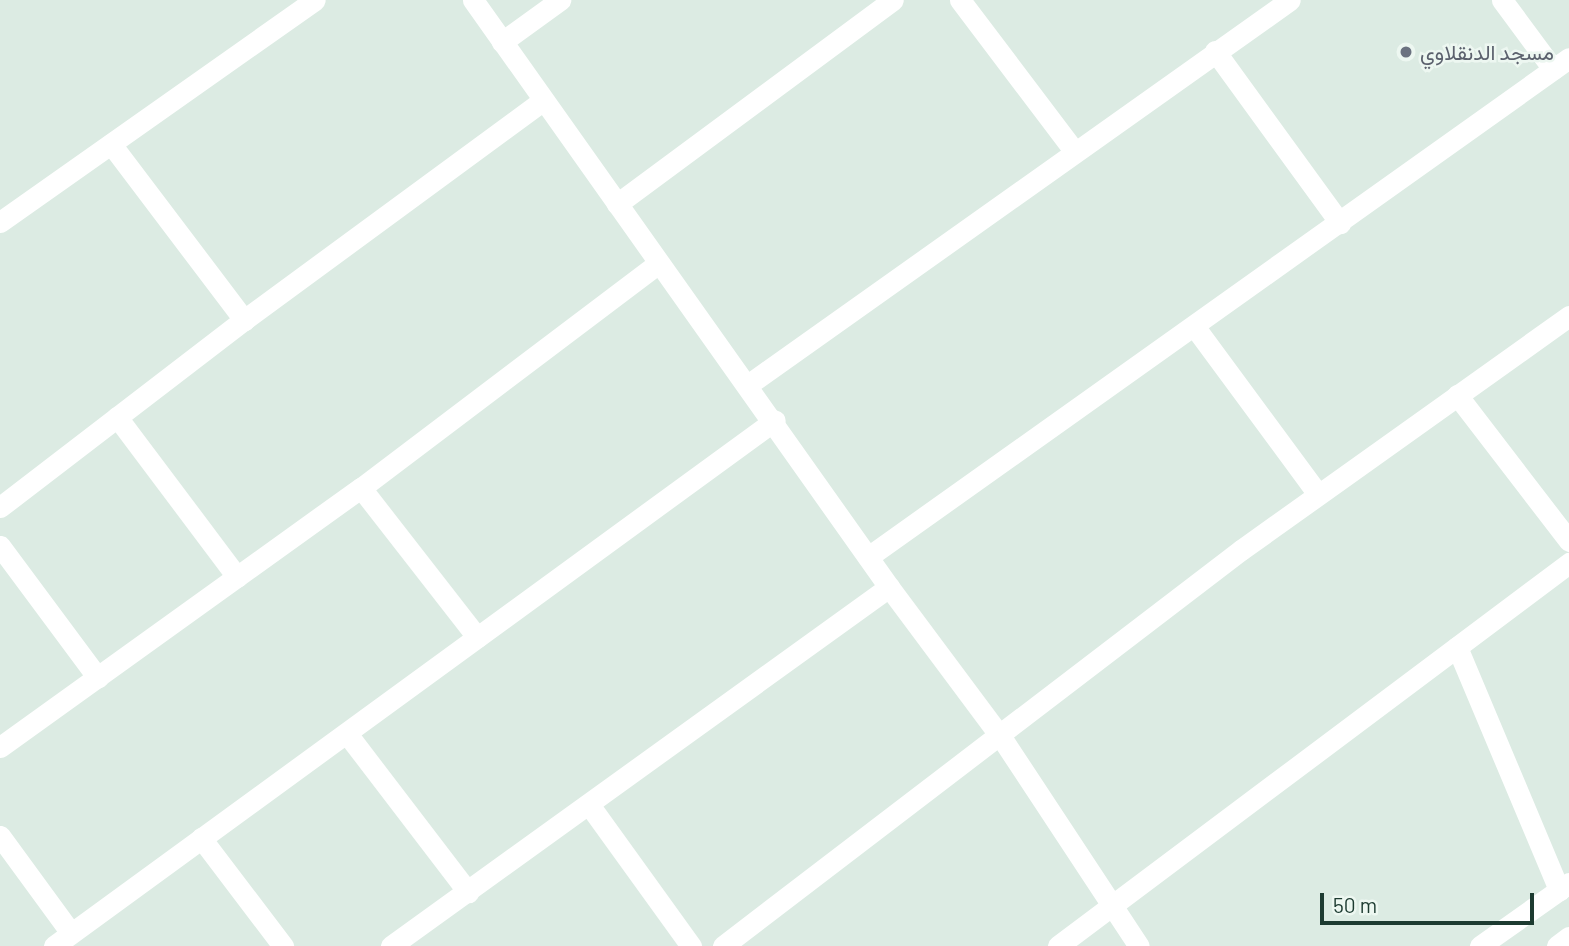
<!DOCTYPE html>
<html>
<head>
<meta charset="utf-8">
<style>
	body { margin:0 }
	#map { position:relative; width:1569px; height:946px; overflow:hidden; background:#dcebe3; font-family:Barlow,Vazirmatn,sans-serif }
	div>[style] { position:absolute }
	.minor>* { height:21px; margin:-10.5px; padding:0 10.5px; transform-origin:10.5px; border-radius:10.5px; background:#fff }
	.dots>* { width:19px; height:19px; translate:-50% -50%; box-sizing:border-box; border:4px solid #edf7f1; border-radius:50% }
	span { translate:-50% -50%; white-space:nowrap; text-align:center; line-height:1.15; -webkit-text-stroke:5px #edf7f1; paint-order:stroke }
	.worship-label { font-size:21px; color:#5b616d }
	.left { translate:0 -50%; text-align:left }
	.scale { position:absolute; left:1320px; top:893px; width:214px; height:32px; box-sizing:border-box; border:4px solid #1d3b31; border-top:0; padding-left:9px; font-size:21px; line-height:24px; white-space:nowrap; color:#1d3b31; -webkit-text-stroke:5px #edf7f1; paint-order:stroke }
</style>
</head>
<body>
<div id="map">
	<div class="minor">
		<div style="left:473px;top:0;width:719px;rotate:54.68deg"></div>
		<div style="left:889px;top:587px;width:187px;rotate:53.3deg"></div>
		<div style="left:1001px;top:737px;width:250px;rotate:56.6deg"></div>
		<div style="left:960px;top:0;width:189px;rotate:52.9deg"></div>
		<div style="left:1502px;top:0;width:86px;rotate:53.5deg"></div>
		<div style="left:502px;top:42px;width:72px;rotate:-35.9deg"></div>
		<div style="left:1215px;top:51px;width:213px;rotate:54deg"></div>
		<div style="left:111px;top:144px;width:221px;rotate:52.9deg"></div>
		<div style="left:617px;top:204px;width:343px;rotate:-36.5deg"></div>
		<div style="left:0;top:222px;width:385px;rotate:-35.2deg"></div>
		<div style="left:1194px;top:326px;width:209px;rotate:53.6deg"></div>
		<div style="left:749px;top:384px;width:663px;rotate:-35.37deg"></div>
		<div style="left:1457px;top:395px;width:184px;rotate:52.5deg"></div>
		<div style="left:117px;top:417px;width:200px;rotate:53.1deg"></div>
		<div style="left:361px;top:488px;width:189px;rotate:52.1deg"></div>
		<div style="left:0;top:507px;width:307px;rotate:-37.5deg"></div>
		<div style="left:244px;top:320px;width:370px;rotate:-36.3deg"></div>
		<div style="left:0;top:546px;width:164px;rotate:53.4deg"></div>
		<div style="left:868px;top:557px;width:860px;rotate:-35.44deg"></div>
		<div style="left:1457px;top:647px;width:264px;rotate:67.2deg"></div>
		<div style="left:348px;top:735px;width:198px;rotate:52.6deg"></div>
		<div style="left:0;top:747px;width:444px;rotate:-35.7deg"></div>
		<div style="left:361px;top:488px;width:373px;rotate:-37.1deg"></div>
		<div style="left:590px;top:806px;width:173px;rotate:54.2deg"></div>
		<div style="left:0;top:836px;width:120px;rotate:53.8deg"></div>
		<div style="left:201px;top:838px;width:136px;rotate:52.8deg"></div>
		<div style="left:54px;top:946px;width:892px;rotate:-36.11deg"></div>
		<div style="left:391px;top:946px;width:614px;rotate:-35.79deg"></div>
		<div style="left:723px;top:946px;width:652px;rotate:-37.4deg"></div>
		<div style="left:1241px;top:550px;width:403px;rotate:-35.5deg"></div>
		<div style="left:1058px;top:946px;width:639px;rotate:-36.85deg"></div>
		<div style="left:1480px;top:946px;width:109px;rotate:-35.3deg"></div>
		<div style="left:1557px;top:946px;width:15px;rotate:-37deg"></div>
	</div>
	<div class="dots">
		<div style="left:1406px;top:52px;background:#6b7280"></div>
	</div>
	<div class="worship-label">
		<span class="left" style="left:1420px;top:52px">مسجد الدنقلاوي</span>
	</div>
	<div class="scale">50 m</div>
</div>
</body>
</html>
